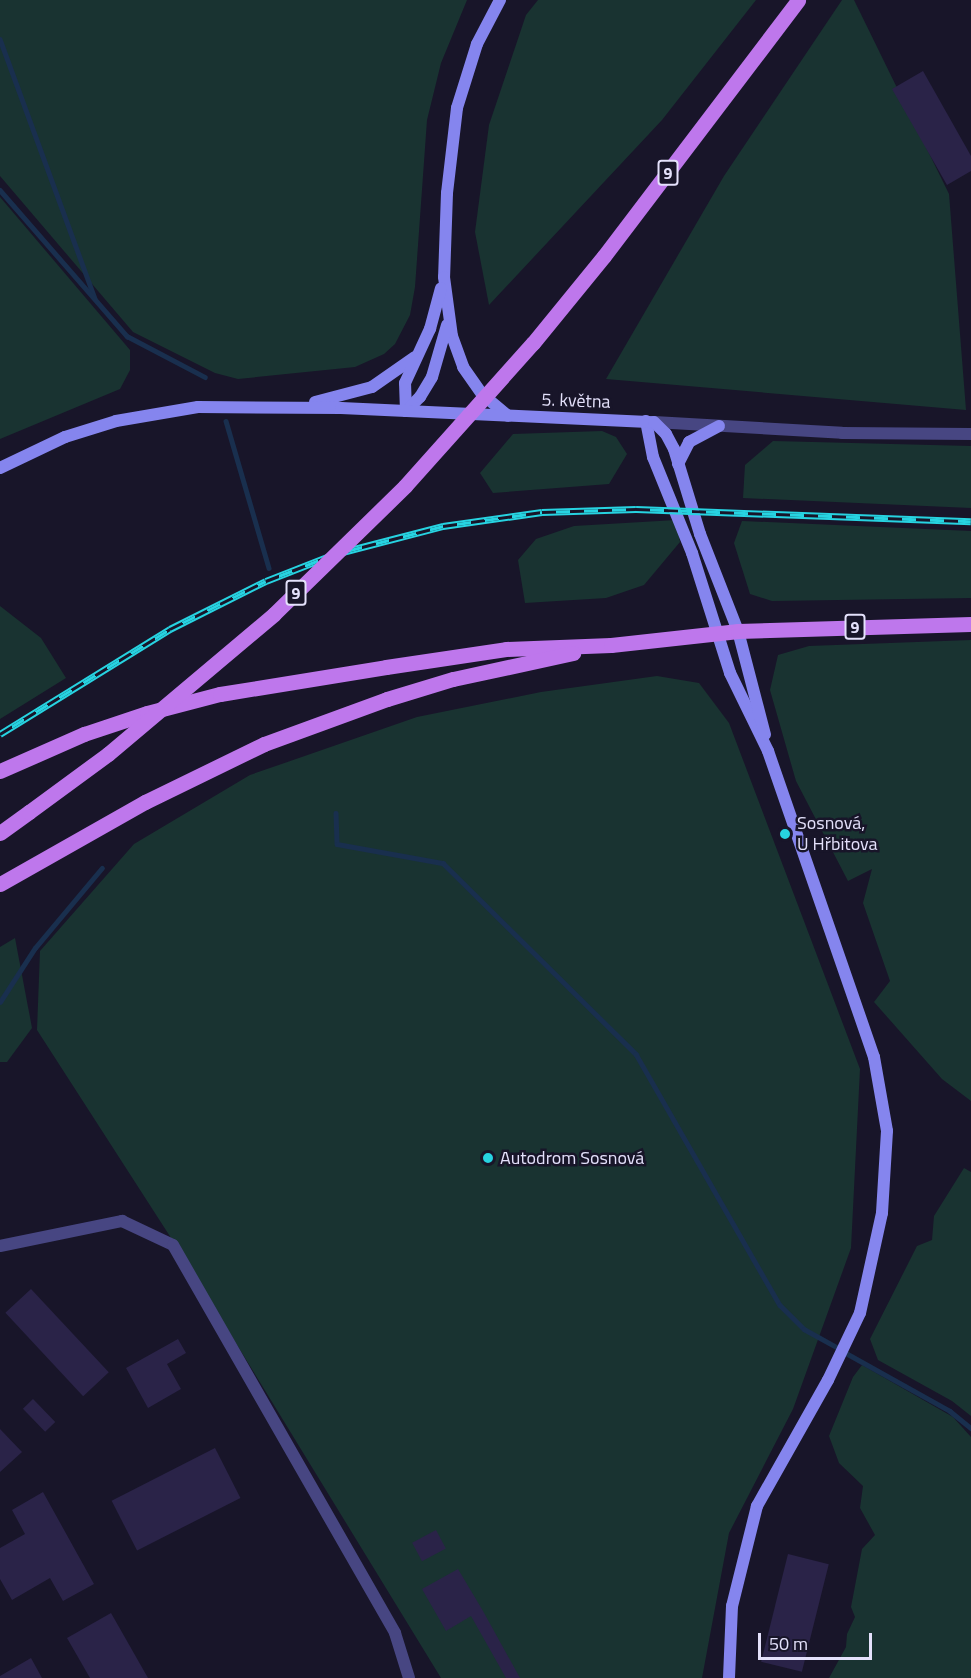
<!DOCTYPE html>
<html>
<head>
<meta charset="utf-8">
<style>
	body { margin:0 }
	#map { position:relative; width:971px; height:1678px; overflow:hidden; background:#181529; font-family:"Titillium Web",sans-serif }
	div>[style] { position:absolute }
	.green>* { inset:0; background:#193331 }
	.stream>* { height:4.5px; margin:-2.25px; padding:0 2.25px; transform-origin:2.25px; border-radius:2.25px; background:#192f4e }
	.building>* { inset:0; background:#2a2348; transform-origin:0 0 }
	.street>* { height:12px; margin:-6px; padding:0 6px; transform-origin:6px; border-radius:6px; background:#474682 }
	.secondary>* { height:12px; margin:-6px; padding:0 6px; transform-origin:6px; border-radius:6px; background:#8585ee }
	.primary>* { height:15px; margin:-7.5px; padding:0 7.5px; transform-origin:7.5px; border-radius:7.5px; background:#be77ec }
	.rail>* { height:7px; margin-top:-3.5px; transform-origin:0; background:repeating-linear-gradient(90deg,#181529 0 14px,#27d3e1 0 28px); box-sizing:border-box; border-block:2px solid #27d3e1 }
	.primary-bridge>* { height:15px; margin:-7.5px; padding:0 7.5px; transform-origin:7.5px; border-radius:7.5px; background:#be77ec }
	.dots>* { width:16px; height:16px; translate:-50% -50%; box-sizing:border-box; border:3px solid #181529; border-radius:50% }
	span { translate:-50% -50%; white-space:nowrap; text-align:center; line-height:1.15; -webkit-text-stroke:5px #181529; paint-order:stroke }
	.shield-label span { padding:2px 4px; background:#181529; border:2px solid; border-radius:4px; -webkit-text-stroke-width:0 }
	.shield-label { font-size:16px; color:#e4e1fb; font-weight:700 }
	.street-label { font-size:18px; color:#e4e1fb }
	.poi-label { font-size:18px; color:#e4e1fb }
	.left { translate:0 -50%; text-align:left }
	.scale { position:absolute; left:758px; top:1633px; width:114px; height:27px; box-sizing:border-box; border:3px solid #e4e1fb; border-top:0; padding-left:8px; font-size:18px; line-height:21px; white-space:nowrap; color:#e4e1fb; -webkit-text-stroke:4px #181529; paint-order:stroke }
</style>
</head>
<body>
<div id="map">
	<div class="green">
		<div style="clip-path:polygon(0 0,467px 0,441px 63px,427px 120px,415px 287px,410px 315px,395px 344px,384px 354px,355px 367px,238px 379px,215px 373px,133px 332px,0 176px)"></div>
		<div style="clip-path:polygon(538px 0,756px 0,662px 120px,489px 305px,475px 232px,489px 125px,526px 15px)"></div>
		<div style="clip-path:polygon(842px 0,854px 0,949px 194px,966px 410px,606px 379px,724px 176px)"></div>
		<div style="clip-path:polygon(0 197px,130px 350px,130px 370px,120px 389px,0 439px)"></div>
		<div style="clip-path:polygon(602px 431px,616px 437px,627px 454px,609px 484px,493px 493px,480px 473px,513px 434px)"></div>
		<div style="clip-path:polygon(773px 441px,971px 446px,971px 508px,743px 498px,745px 465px)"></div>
		<div style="clip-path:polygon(676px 520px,680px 542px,644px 585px,606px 598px,525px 603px,518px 560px,536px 539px,574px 526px)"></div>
		<div style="clip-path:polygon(742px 521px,971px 531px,971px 598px,772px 601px,750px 594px,734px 543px)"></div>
		<div style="clip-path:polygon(0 606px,41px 638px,66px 678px,0 719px)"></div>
		<div style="clip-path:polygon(971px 640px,971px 1101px,942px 1079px,874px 1002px,890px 981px,863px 903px,872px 869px,848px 881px,796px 781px,770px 690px,778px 655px,809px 646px)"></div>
		<div style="clip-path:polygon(657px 676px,699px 683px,729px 723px,860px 1069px,851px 1248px,793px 1409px,729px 1533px,702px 1678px,441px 1678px,182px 1255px,37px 1030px,40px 951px,134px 844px,250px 775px,417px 717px,541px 692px)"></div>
		<div style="clip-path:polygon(15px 938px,32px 1028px,7px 1062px,0 1062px,0 947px)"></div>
		<div style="clip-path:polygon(964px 1168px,971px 1172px,971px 1416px,952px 1401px,878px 1360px,870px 1339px,917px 1246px,932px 1240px,934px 1216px)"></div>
		<div style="clip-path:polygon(862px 1365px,953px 1417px,971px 1437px,971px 1678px,829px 1678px,846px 1647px,847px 1634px,855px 1617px,851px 1607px,862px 1549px,875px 1535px,860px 1508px,863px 1486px,839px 1463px,829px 1436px,853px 1377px)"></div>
	</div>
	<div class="stream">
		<div style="left:0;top:39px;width:276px;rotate:69.9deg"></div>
		<div style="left:0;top:190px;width:194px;rotate:49deg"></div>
		<div style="left:127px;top:336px;width:88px;rotate:27.7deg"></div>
		<div style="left:226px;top:421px;width:153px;rotate:73.7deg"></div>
		<div style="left:336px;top:813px;width:31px;rotate:88deg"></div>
		<div style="left:337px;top:844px;width:108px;rotate:10.2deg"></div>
		<div style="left:443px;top:863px;width:272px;rotate:44.7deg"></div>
		<div style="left:636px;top:1054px;width:289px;rotate:60.2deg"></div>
		<div style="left:780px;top:1305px;width:34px;rotate:45deg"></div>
		<div style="left:804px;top:1329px;width:38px;rotate:29deg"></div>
		<div style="left:0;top:1002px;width:64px;rotate:-57.1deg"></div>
		<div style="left:35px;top:948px;width:104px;rotate:-50.1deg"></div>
		<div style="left:846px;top:1353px;width:119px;rotate:29.1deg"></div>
		<div style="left:950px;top:1411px;width:27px;rotate:39deg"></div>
	</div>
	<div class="building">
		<div style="clip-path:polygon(923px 71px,971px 156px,971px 171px,947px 185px,892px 89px)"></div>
		<div style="left:31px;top:1289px;width:114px;height:35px;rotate:47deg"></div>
		<div style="clip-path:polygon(178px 1339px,186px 1353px,167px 1364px,181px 1389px,148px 1408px,126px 1368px)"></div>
		<div style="left:33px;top:1399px;width:32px;height:14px;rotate:46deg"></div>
		<div style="clip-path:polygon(0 1429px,22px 1452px,0 1472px)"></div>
		<div style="left:215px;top:1448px;width:56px;height:116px;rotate:63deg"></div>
		<div style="clip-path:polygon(43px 1492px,94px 1584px,63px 1601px,50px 1578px,12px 1600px,0 1579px,0 1548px,25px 1534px,12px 1510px)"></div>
		<div style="left:436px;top:1530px;width:21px;height:27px;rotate:62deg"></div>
		<div style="left:788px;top:1554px;width:42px;height:111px;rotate:14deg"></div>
		<div style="clip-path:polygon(458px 1569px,483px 1611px,520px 1678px,506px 1678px,471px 1616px,446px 1631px,422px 1589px)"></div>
		<div style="clip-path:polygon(111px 1613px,148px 1678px,90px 1678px,67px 1638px)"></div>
		<div style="clip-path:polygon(31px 1658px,42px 1678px,0 1678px,0 1676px)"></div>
	</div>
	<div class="street">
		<div style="left:654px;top:422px;width:188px;rotate:3.3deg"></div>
		<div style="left:842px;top:433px;width:129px;rotate:0.4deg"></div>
		<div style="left:0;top:1246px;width:125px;rotate:-11.6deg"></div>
		<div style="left:122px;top:1221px;width:56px;rotate:25.2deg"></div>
		<div style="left:173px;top:1245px;width:447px;rotate:60.2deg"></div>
		<div style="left:395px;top:1633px;width:47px;rotate:72.7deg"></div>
	</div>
	<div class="secondary">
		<div style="left:500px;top:0;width:50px;rotate:117.6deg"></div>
		<div style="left:477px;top:44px;width:67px;rotate:107.4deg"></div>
		<div style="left:457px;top:108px;width:86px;rotate:96.7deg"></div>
		<div style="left:447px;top:193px;width:84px;rotate:92deg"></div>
		<div style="left:444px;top:277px;width:60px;rotate:82.3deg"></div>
		<div style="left:452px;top:336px;width:33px;rotate:70deg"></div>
		<div style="left:463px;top:367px;width:33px;rotate:55deg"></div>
		<div style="left:482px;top:394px;width:34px;rotate:40deg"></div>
		<div style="left:315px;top:402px;width:59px;rotate:-14.7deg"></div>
		<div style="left:372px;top:387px;width:52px;rotate:-34.9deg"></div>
		<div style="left:406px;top:411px;width:28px;rotate:-92deg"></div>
		<div style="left:405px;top:383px;width:60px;rotate:-65.2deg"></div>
		<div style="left:430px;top:329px;width:42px;rotate:-75deg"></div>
		<div style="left:406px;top:411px;width:20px;rotate:-45deg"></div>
		<div style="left:420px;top:397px;width:23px;rotate:-59deg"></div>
		<div style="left:432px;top:377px;width:54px;rotate:-73.9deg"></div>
		<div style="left:646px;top:421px;width:37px;rotate:79deg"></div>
		<div style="left:653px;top:457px;width:104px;rotate:67.9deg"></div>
		<div style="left:692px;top:553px;width:126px;rotate:72.4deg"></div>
		<div style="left:730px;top:673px;width:87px;rotate:64deg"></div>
		<div style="left:768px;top:751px;width:324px;rotate:70.9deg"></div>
		<div style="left:874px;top:1057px;width:75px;rotate:80deg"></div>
		<div style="left:887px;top:1131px;width:82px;rotate:93.5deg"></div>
		<div style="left:882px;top:1213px;width:102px;rotate:102.4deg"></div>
		<div style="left:860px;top:1313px;width:74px;rotate:115.5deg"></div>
		<div style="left:828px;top:1380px;width:145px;rotate:119.4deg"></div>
		<div style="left:757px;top:1506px;width:103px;rotate:104deg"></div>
		<div style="left:732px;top:1606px;width:72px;rotate:92.4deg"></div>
		<div style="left:678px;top:464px;width:25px;rotate:-63deg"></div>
		<div style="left:689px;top:442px;width:34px;rotate:-28deg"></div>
		<div style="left:0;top:468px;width:72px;rotate:-25.5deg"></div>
		<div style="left:65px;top:437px;width:53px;rotate:-17.4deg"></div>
		<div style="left:116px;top:421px;width:83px;rotate:-9.7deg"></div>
		<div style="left:198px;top:407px;width:143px;rotate:0.4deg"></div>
		<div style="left:341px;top:408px;width:313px;rotate:2.6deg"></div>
		<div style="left:654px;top:422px;width:17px;rotate:45deg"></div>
		<div style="left:666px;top:434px;width:17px;rotate:62deg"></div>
		<div style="left:674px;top:449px;width:89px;rotate:73deg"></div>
		<div style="left:700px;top:534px;width:104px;rotate:68.6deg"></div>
		<div style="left:738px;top:631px;width:107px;rotate:75.4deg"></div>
	</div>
	<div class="primary">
		<div style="left:533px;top:343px;width:112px;rotate:-50.8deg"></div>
		<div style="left:604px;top:256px;width:321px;rotate:-52.8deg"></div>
		<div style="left:0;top:771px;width:92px;rotate:-23.8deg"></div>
		<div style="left:84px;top:734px;width:66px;rotate:-18.4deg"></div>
		<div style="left:147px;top:713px;width:75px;rotate:-14.6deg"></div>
		<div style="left:220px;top:694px;width:168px;rotate:-9.2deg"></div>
		<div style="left:386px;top:667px;width:121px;rotate:-8.5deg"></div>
		<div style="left:506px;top:649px;width:105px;rotate:-2.2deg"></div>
		<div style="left:611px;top:645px;width:128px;rotate:-6.3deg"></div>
		<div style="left:738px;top:631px;width:233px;rotate:-1.7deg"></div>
		<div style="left:0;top:833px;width:36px;rotate:-36deg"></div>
		<div style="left:0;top:884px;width:167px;rotate:-29.5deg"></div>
		<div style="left:145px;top:802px;width:132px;rotate:-26deg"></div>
		<div style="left:264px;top:744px;width:131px;rotate:-20.1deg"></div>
		<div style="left:387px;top:699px;width:69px;rotate:-16.9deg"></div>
		<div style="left:453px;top:679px;width:123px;rotate:-12.2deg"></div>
	</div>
	<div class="rail">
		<div style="left:0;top:734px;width:200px;rotate:-31.7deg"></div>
		<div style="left:170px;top:629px;width:107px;rotate:-26.6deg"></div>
		<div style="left:266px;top:581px;width:74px;rotate:-21.4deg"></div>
		<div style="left:335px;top:554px;width:112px;rotate:-14.5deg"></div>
		<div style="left:443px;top:526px;width:100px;rotate:-8deg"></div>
		<div style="left:542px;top:512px;width:94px;rotate:-1.8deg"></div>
		<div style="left:636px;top:509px;width:335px;rotate:2.1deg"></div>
	</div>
	<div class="primary-bridge">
		<div style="left:29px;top:812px;width:98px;rotate:-36.3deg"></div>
		<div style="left:108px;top:754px;width:217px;rotate:-40.1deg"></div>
		<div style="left:274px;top:614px;width:183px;rotate:-44.3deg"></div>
		<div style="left:405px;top:486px;width:192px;rotate:-48.2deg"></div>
	</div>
	<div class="dots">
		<div style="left:785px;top:834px;background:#27d3e1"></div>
		<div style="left:488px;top:1158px;background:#27d3e1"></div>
	</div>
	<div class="shield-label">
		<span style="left:668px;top:173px">9</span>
		<span style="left:296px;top:593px">9</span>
		<span style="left:855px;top:627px">9</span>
	</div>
	<div class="street-label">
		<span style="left:576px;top:401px;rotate:2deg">5. května</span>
	</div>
	<div class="poi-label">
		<span class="left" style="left:797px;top:834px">Sosnová,<br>U Hřbitova</span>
		<span class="left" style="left:500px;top:1158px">Autodrom Sosnová</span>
	</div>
	<div class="scale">50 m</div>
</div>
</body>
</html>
